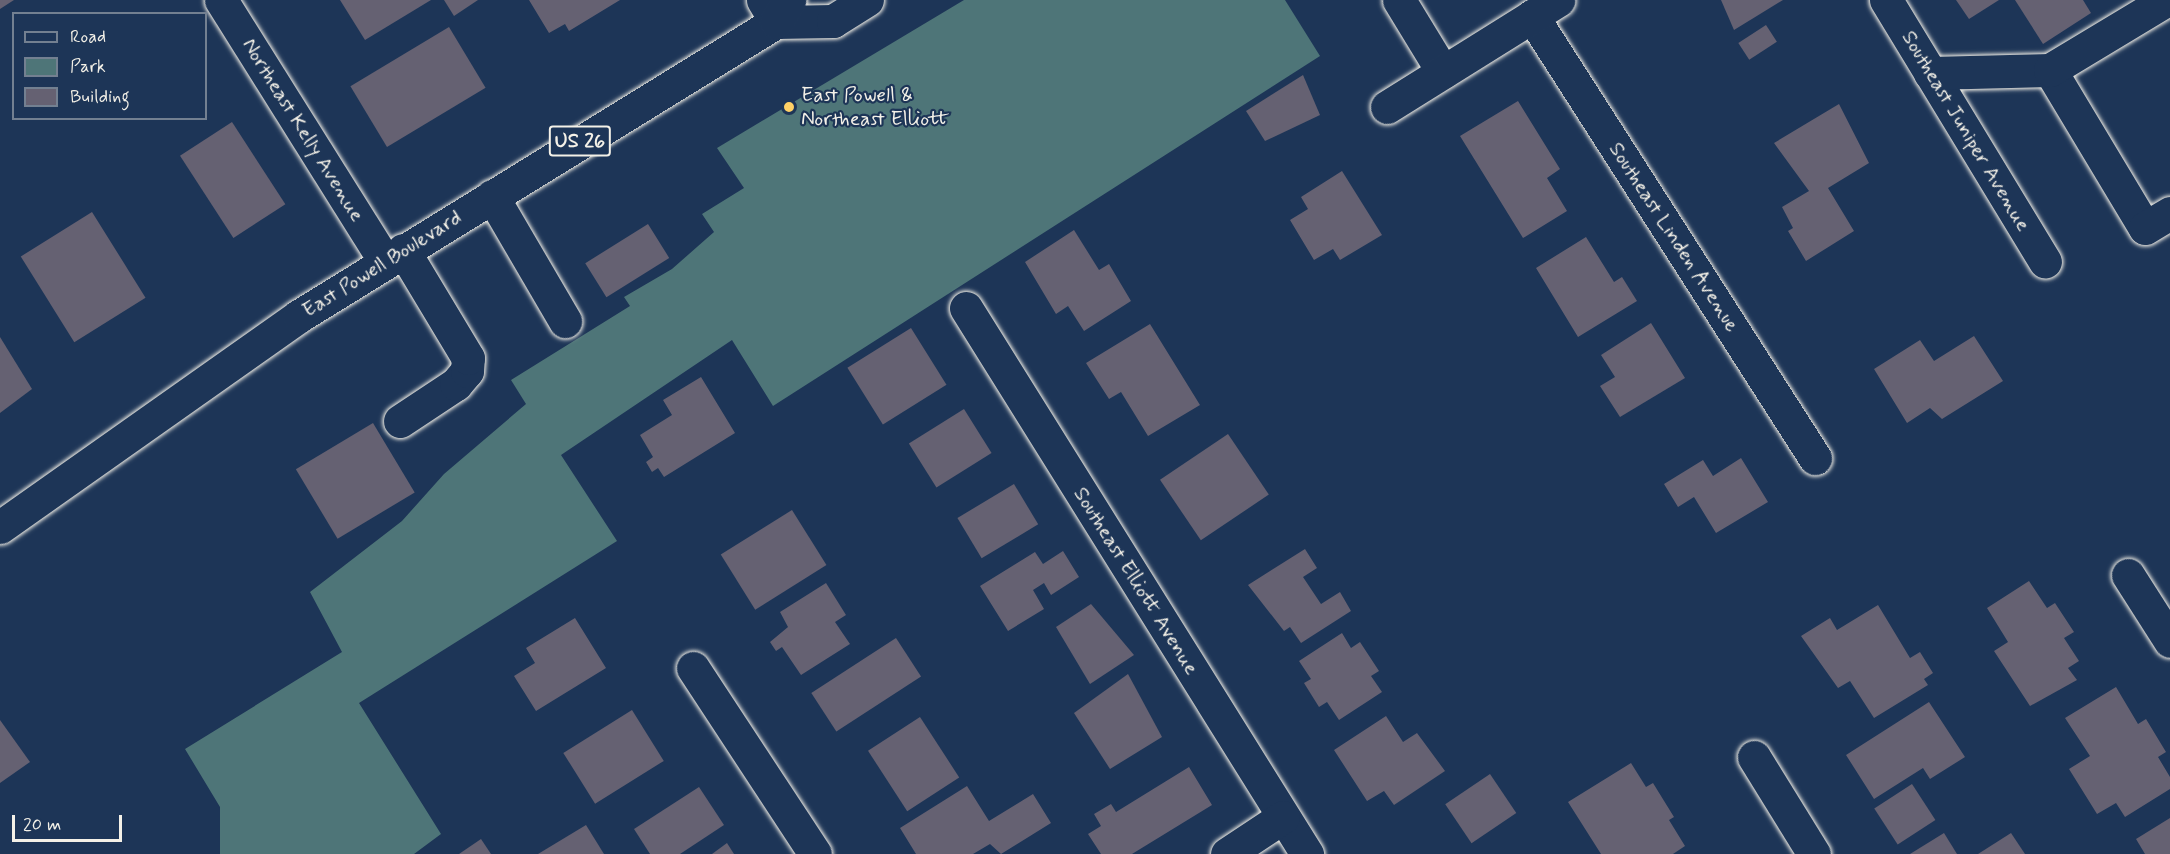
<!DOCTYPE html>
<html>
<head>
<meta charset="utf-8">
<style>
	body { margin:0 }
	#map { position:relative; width:2170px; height:854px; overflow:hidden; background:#1d3557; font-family:Mynerve,sans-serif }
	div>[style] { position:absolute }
	.green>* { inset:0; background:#4e7578 }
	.building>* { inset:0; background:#656172; transform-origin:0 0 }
	.roads { filter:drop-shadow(0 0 2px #f4f1e8) drop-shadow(0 0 2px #f4f1e8) }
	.minor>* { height:33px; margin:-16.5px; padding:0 16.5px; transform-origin:16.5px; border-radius:16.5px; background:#1d3557 }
	.major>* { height:33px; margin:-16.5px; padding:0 16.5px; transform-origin:16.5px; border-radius:16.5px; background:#1d3557 }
	.dots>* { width:16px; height:16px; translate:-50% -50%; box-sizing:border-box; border:3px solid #1d3557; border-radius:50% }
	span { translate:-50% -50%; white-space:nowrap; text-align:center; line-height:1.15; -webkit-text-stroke:4.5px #1d3557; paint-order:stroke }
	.shield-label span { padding:2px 4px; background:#1d3557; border:2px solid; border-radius:4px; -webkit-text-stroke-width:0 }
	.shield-label { font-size:20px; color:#f4f1e8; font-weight:700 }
	.poi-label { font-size:21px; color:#f4f1e8 }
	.left { translate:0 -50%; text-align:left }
	.street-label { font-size:21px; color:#f4f1e8 }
	.legend { position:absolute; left:12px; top:12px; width:195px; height:108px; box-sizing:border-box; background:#1d3557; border:2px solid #738091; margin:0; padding:8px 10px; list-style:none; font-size:18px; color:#f4f1e8 }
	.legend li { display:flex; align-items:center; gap:12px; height:30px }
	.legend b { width:30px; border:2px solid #738091 }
	.scale { position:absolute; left:12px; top:815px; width:110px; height:27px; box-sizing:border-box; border:3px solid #f4f1e8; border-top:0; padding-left:8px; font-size:18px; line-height:21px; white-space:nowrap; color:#f4f1e8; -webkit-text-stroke:4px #1d3557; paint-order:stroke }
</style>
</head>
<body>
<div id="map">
	<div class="green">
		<div style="clip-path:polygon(964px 0,1285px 0,1320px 56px,773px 406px,732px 340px,561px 455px,617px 541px,359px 703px,441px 834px,414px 854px,220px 854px,220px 807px,185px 749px,342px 652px,310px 592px,402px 521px,444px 474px,526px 404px,511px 380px,630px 306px,624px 297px,672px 269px,714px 232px,702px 214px,744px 188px,717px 148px)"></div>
	</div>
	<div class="building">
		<div style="clip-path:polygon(0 0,14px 0,0 9px)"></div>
		<div style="clip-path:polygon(340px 0,431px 0,365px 40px)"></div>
		<div style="clip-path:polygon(444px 0,478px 0,454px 16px)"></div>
		<div style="clip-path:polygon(529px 0,620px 0,569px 31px,565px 24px,549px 33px)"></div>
		<div style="clip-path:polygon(1721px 0,1783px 0,1734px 30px)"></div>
		<div style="clip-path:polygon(1956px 0,1999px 0,1969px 19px)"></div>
		<div style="clip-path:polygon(2015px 0,2083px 0,2091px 13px,2043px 44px)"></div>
		<div style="left:1766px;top:25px;width:20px;height:33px;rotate:57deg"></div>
		<div style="left:449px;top:27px;width:71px;height:115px;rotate:59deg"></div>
		<div style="clip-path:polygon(1303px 75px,1320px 115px,1265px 141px,1246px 111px)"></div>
		<div style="clip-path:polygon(1518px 101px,1560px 169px,1547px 178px,1567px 211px,1523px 238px,1460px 136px)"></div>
		<div style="clip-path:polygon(1839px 104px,1869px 163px,1828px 188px,1854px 231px,1806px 261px,1788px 231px,1793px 228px,1782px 207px,1809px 191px,1774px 143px)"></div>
		<div style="left:232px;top:122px;width:98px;height:62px;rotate:57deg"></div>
		<div style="clip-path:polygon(1342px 171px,1382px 235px,1340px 260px,1333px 249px,1314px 260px,1290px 220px,1308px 209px,1301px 197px)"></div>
		<div style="left:92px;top:212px;width:101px;height:84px;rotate:58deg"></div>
		<div style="left:648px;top:224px;width:40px;height:74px;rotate:58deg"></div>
		<div style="clip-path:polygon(1074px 230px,1099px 270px,1109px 264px,1131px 301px,1084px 331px,1068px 306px,1056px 314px,1025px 262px)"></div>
		<div style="clip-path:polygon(1586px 237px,1614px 282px,1622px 277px,1637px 301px,1578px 337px,1536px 268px)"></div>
		<div style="clip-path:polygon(1651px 323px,1685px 378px,1620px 417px,1600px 386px,1615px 377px,1601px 355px)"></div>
		<div style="clip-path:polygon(1150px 324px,1200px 405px,1148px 436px,1121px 392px,1109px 399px,1086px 363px)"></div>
		<div style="left:911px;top:328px;width:67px;height:75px;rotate:58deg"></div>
		<div style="clip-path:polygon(1974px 336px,2003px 381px,1942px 419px,1930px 408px,1907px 423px,1874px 369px,1920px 340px,1934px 361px)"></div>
		<div style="clip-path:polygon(0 337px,32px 389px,0 413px)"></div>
		<div style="clip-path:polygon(701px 377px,735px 433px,664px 477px,658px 468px,652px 472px,646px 462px,653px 457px,640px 435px,672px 415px,663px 400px)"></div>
		<div style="left:964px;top:409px;width:52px;height:65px;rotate:58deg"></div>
		<div style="left:373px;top:423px;width:81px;height:90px;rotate:59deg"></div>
		<div style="left:1228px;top:434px;width:73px;height:82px;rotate:56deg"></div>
		<div style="clip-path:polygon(1741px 458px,1768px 502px,1716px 533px,1694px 497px,1678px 507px,1664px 484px,1703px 460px,1713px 476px)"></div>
		<div style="left:1014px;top:484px;width:47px;height:66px;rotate:59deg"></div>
		<div style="left:792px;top:510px;width:65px;height:84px;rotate:58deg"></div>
		<div style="clip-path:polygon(1305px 549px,1317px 568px,1303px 577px,1321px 604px,1340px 592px,1351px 611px,1301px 643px,1290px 627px,1284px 631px,1248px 585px)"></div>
		<div style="clip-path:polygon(1063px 551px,1079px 577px,1051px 595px,1044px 583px,1033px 590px,1044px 609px,1008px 631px,980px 586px,1035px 552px,1043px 564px)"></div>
		<div style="clip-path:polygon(2029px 581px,2047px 608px,2055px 603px,2074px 632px,2064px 638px,2079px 661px,2068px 668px,2077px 680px,2030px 706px,1994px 651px,2008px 642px,1987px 608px)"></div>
		<div style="clip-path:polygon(826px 583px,846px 615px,835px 622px,850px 644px,801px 675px,782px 647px,776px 651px,770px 642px,788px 627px,780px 612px)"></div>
		<div style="clip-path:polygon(1091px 604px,1134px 655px,1090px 684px,1056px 627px)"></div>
		<div style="clip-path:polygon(1878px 605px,1910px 658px,1920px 652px,1933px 673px,1924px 679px,1928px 685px,1874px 718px,1850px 681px,1838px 688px,1801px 636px,1830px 618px,1837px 630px)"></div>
		<div style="clip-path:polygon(575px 618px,606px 668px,536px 711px,514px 676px,535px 663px,526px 648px)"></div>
		<div style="clip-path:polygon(1342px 633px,1351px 648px,1360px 642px,1379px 671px,1371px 676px,1382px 692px,1339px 720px,1327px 702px,1319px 707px,1304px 683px,1311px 679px,1299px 661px)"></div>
		<div style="left:896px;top:638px;width:46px;height:101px;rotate:57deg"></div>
		<div style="clip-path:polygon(1128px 674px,1162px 737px,1110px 769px,1074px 713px)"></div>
		<div style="clip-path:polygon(2116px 687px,2138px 724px,2146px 719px,2166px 752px,2158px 757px,2170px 777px,2170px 789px,2125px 817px,2116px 803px,2097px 814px,2069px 769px,2090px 756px,2065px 718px)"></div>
		<div style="clip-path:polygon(1929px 702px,1965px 757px,1930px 779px,1923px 768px,1874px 799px,1846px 755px)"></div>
		<div style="left:632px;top:710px;width:60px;height:81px;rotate:58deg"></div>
		<div style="clip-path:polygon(1386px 716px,1403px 742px,1417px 733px,1445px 771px,1394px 805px,1384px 791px,1367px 801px,1334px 750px)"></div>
		<div style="left:920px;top:717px;width:72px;height:62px;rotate:57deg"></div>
		<div style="clip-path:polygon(0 720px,30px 762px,0 783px)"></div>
		<div style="clip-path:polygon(1631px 763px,1646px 787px,1653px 783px,1674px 817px,1669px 820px,1685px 846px,1673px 854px,1601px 854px,1568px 802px)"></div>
		<div style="clip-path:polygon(1189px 767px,1212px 805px,1132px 854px,1101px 854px,1088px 834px,1101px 826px,1094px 814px,1111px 804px,1116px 812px)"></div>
		<div style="left:1490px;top:774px;width:47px;height:54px;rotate:56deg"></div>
		<div style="left:1912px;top:784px;width:43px;height:45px;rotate:57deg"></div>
		<div style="clip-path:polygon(967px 786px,989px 821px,1033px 794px,1051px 823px,1001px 854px,990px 844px,973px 854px,916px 854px,900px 828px)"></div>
		<div style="clip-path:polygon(699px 787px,724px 825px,680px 854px,650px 854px,634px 829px)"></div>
		<div style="clip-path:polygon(2170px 818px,2170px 854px,2145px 854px,2136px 839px)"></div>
		<div style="clip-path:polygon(586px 825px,604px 854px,538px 854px)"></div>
		<div style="clip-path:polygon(1944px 833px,1957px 854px,1910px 854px)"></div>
		<div style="clip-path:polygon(2011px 833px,2025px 854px,1978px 854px)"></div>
		<div style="clip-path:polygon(481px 839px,491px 854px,459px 854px)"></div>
		<div style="clip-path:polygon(727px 843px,734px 854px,712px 854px)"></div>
	</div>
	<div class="roads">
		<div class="minor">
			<div style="left:221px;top:0;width:308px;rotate:57.9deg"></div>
			<div style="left:763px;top:0;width:26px;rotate:59deg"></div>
			<div style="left:1399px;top:0;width:84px;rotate:58.6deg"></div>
			<div style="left:1886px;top:0;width:306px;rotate:58.7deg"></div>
			<div style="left:1532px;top:16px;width:525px;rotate:57.37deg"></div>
			<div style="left:2050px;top:70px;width:184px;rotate:59deg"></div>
			<div style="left:2145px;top:228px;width:29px;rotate:-31deg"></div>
			<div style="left:1930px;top:73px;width:120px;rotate:-1.4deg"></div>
			<div style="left:2050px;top:70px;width:135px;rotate:-31.1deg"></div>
			<div style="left:1387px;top:107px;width:202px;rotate:-32deg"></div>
			<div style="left:492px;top:196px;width:145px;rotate:59.7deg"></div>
			<div style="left:966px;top:308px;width:644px;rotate:58.01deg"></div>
			<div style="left:400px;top:421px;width:67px;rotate:-33.5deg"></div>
			<div style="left:456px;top:384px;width:17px;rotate:-50deg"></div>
			<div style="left:467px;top:371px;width:13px;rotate:-86deg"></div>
			<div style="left:468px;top:358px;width:126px;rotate:-121deg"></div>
			<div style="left:2128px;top:575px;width:78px;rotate:57.5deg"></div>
			<div style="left:693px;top:668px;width:222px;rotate:56.7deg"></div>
			<div style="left:1754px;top:757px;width:114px;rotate:58.3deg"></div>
			<div style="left:1227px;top:854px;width:67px;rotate:-33.5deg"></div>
		</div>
		<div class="major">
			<div style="left:776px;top:22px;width:57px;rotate:-1deg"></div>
			<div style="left:833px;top:21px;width:40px;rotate:-32deg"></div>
			<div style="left:0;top:527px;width:366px;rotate:-35.2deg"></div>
			<div style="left:299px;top:316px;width:560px;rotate:-31.65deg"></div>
			<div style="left:776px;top:22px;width:26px;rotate:-59deg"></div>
		</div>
	</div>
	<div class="dots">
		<div style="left:789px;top:107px;background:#ffd166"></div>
	</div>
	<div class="shield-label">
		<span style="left:580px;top:141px">US 26</span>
	</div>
	<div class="poi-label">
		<span class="left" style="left:801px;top:107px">East Powell &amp;<br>Northeast Elliott</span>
	</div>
	<div class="street-label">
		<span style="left:303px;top:130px;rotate:58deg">Northeast Kelly Avenue</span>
		<span style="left:1966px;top:131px;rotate:59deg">Southeast Juniper Avenue</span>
		<span style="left:1674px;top:237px;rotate:57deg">Southeast Linden Avenue</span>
		<span style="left:382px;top:264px;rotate:-32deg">East Powell Boulevard</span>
		<span style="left:1136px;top:581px;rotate:58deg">Southeast Elliott Avenue</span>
	</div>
	<ul class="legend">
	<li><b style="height:8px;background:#1d3557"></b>Road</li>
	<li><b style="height:16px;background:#4e7578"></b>Park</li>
	<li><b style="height:16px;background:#656172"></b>Building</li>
	</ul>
	<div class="scale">20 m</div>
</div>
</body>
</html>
